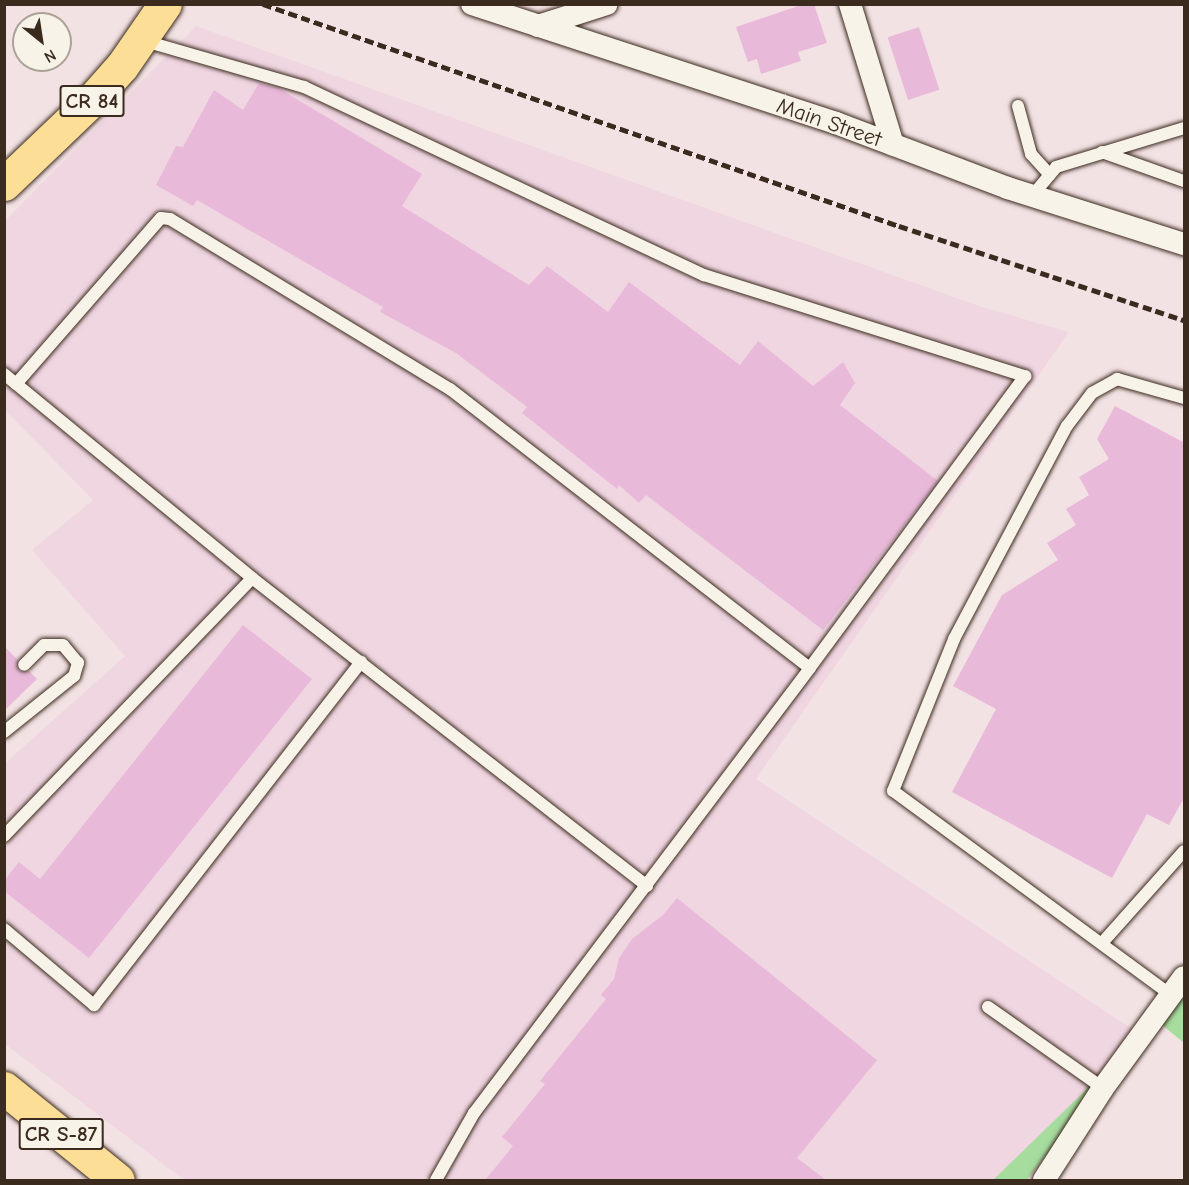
<!DOCTYPE html>
<html>
<head>
<meta charset="utf-8">
<style>
	body { margin:0 }
	#map { position:relative; width:1189px; height:1185px; overflow:hidden; background:#f3e2e4; font-family:"Comic Neue",sans-serif }
	div>[style] { position:absolute }
	.built>* { inset:0; background:#f0d6e1 }
	.green>* { inset:0; background:#a7dc9f }
	.building>* { inset:0; background:#e9b9da; transform-origin:0 0 }
	.roads { filter:drop-shadow(0 0 2px #3b2a1e) drop-shadow(0 0 2px #3b2a1e) }
	.service>* { height:12px; margin:-6px; padding:0 6px; transform-origin:6px; border-radius:6px; background:#f7f3e8 }
	.minor>* { height:22px; margin:-11px; padding:0 11px; transform-origin:11px; border-radius:11px; background:#f7f3e8 }
	.primary>* { height:33px; margin:-16.5px; padding:0 16.5px; transform-origin:16.5px; border-radius:16.5px; background:#fdde96 }
	.rail>* { height:4.5px; margin-top:-2.25px; transform-origin:0; background:repeating-linear-gradient(90deg,#3b2a1e 0 9px,transparent 0 13.5px) }
	span { translate:-50% -50%; white-space:nowrap; text-align:center; line-height:1.15; -webkit-text-stroke:4.5px #f7f3e8; paint-order:stroke }
	.shield-label span { padding:2px 4px; background:#f7f3e8; border:2px solid; border-radius:4px; -webkit-text-stroke-width:0 }
	.shield-label { font-size:21px; color:#3b2a1e; font-weight:700 }
	.street-label { font-size:22px; color:#3b2a1e }
	.frame { position:absolute; inset:0; border:6px solid #3b2a1e; pointer-events:none }
	.north { position:absolute; left:12px; top:12px; width:60px; height:60px; box-sizing:border-box; background:#f7f3e8; border:2px solid #aca397; border-radius:50%; rotate:150deg; font-size:16px; font-weight:700; line-height:24px; text-align:center; color:#3b2a1e }
	.north::after { content:''; display:block; margin:auto; width:21px; height:27px; background:#3b2a1e; clip-path:polygon(50% 0,100% 100%,50% 72%,0 100%) }
</style>
</head>
<body>
<div id="map">
	<div class="built">
		<div style="clip-path:polygon(196px 26px,982px 307px,1069px 332px,756px 779px,1141px 1035px,1015px 1180px,184px 1180px,5px 1044px,4px 764px,125px 656px,32px 550px,93px 500px,5px 410px,5px 221px)"></div>
	</div>
	<div class="green">
		<div style="clip-path:polygon(1184px 992px,1184px 1043px,1156px 1020px)"></div>
		<div style="clip-path:polygon(1133px 1044px,1027px 1180px,993px 1180px)"></div>
	</div>
	<div class="building">
		<div style="clip-path:polygon(804px 4px,814px 4px,827px 43px,798px 52px,801px 61px,761px 74px,757px 59px,748px 62px,736px 27px)"></div>
		<div style="left:919px;top:27px;width:66px;height:33px;rotate:72deg"></div>
		<div style="clip-path:polygon(259px 83px,278px 88px,422px 174px,402px 206px,529px 285px,547px 266px,608px 312px,629px 282px,740px 365px,758px 341px,813px 386px,843px 362px,855px 383px,840px 405px,938px 481px,823px 630px,646px 495px,639px 503px,619px 485px,617px 489px,522px 413px,527px 407px,456px 353px,380px 312px,383px 307px,197px 200px,193px 206px,156px 185px,176px 146px,183px 147px,214px 90px,243px 110px)"></div>
		<div style="clip-path:polygon(1115px 406px,1185px 443px,1185px 796px,1169px 825px,1147px 814px,1112px 878px,952px 792px,996px 709px,953px 686px,1002px 595px,1058px 560px,1047px 543px,1076px 525px,1066px 509px,1089px 495px,1079px 477px,1109px 459px,1097px 439px)"></div>
		<div style="clip-path:polygon(243px 625px,312px 679px,89px 958px,4px 891px,4px 881px,19px 862px,40px 879px)"></div>
		<div style="clip-path:polygon(4px 646px,18px 660px,19px 671px,29px 671px,37px 679px,4px 711px)"></div>
		<div style="clip-path:polygon(677px 898px,877px 1060px,797px 1158px,826px 1180px,485px 1180px,513px 1146px,502px 1137px,545px 1084px,540px 1081px,606px 999px,601px 995px,614px 979px,619px 958px,632px 939px,663px 915px)"></div>
	</div>
	<div class="roads">
		<div class="service">
			<div style="left:141px;top:40px;width:170px;rotate:16.1deg"></div>
			<div style="left:304px;top:87px;width:442px;rotate:25.2deg"></div>
			<div style="left:704px;top:275px;width:337px;rotate:17.5deg"></div>
			<div style="left:1025px;top:376px;width:363px;rotate:126.4deg"></div>
			<div style="left:1018px;top:106px;width:50px;rotate:74.8deg"></div>
			<div style="left:1031px;top:154px;width:28px;rotate:48deg"></div>
			<div style="left:1102px;top:152px;width:87px;rotate:19.5deg"></div>
			<div style="left:1032px;top:196px;width:38px;rotate:-50deg"></div>
			<div style="left:1056px;top:167px;width:134px;rotate:-16.9deg"></div>
			<div style="left:4px;top:374px;width:321px;rotate:39.4deg"></div>
			<div style="left:16px;top:384px;width:220px;rotate:-48.9deg"></div>
			<div style="left:161px;top:218px;width:9px;rotate:6deg"></div>
			<div style="left:170px;top:219px;width:328px;rotate:31.3deg"></div>
			<div style="left:450px;top:389px;width:455px;rotate:37.8deg"></div>
			<div style="left:810px;top:668px;width:558px;rotate:127.05deg"></div>
			<div style="left:474px;top:1113px;width:77px;rotate:119.6deg"></div>
			<div style="left:4px;top:732px;width:90px;rotate:-38.7deg"></div>
			<div style="left:74px;top:676px;width:14px;rotate:-73deg"></div>
			<div style="left:78px;top:663px;width:23px;rotate:-130deg"></div>
			<div style="left:63px;top:645px;width:19px;rotate:180deg"></div>
			<div style="left:44px;top:645px;width:28px;rotate:135deg"></div>
			<div style="left:4px;top:836px;width:358px;rotate:-46.1deg"></div>
			<div style="left:252px;top:578px;width:501px;rotate:37.95deg"></div>
			<div style="left:4px;top:929px;width:118px;rotate:40.2deg"></div>
			<div style="left:94px;top:1005px;width:435px;rotate:-52.1deg"></div>
			<div style="left:1102px;top:943px;width:123px;rotate:-48.3deg"></div>
			<div style="left:1171px;top:995px;width:345px;rotate:-143.7deg"></div>
			<div style="left:893px;top:791px;width:164px;rotate:-68.1deg"></div>
			<div style="left:954px;top:639px;width:241px;rotate:-62.1deg"></div>
			<div style="left:1067px;top:426px;width:41px;rotate:-52.9deg"></div>
			<div style="left:1092px;top:393px;width:29px;rotate:-29deg"></div>
			<div style="left:1117px;top:379px;width:70px;rotate:15.8deg"></div>
			<div style="left:988px;top:1007px;width:141px;rotate:35.2deg"></div>
		</div>
		<div class="minor">
			<div style="left:472px;top:4px;width:383px;rotate:18.1deg"></div>
			<div style="left:836px;top:123px;width:184px;rotate:20.7deg"></div>
			<div style="left:1008px;top:188px;width:185px;rotate:17.7deg"></div>
			<div style="left:850px;top:4px;width:147px;rotate:73deg"></div>
			<div style="left:538px;top:26px;width:72px;rotate:-17.7deg"></div>
			<div style="left:1044px;top:1180px;width:109px;rotate:-57.3deg"></div>
			<div style="left:1103px;top:1088px;width:137px;rotate:-53.9deg"></div>
		</div>
		<div class="primary">
			<div style="left:4px;top:184px;width:120px;rotate:-43.7deg"></div>
			<div style="left:91px;top:101px;width:47px;rotate:-48.5deg"></div>
			<div style="left:122px;top:66px;width:75px;rotate:-55.3deg"></div>
			<div style="left:4px;top:1088px;width:146px;rotate:38.9deg"></div>
		</div>
	</div>
	<div class="rail">
		<div style="left:263px;top:4px;width:674px;rotate:19.24deg"></div>
		<div style="left:899px;top:226px;width:300px;rotate:18.3deg"></div>
	</div>
	<div class="shield-label">
		<span style="left:92px;top:101px">CR 84</span>
		<span style="left:61px;top:1134px">CR S-87</span>
	</div>
	<div class="street-label">
		<span style="left:829px;top:123px;rotate:19deg">Main Street</span>
	</div>
	<div class="frame"></div>
	<div class="north">N</div>
</div>
</body>
</html>
